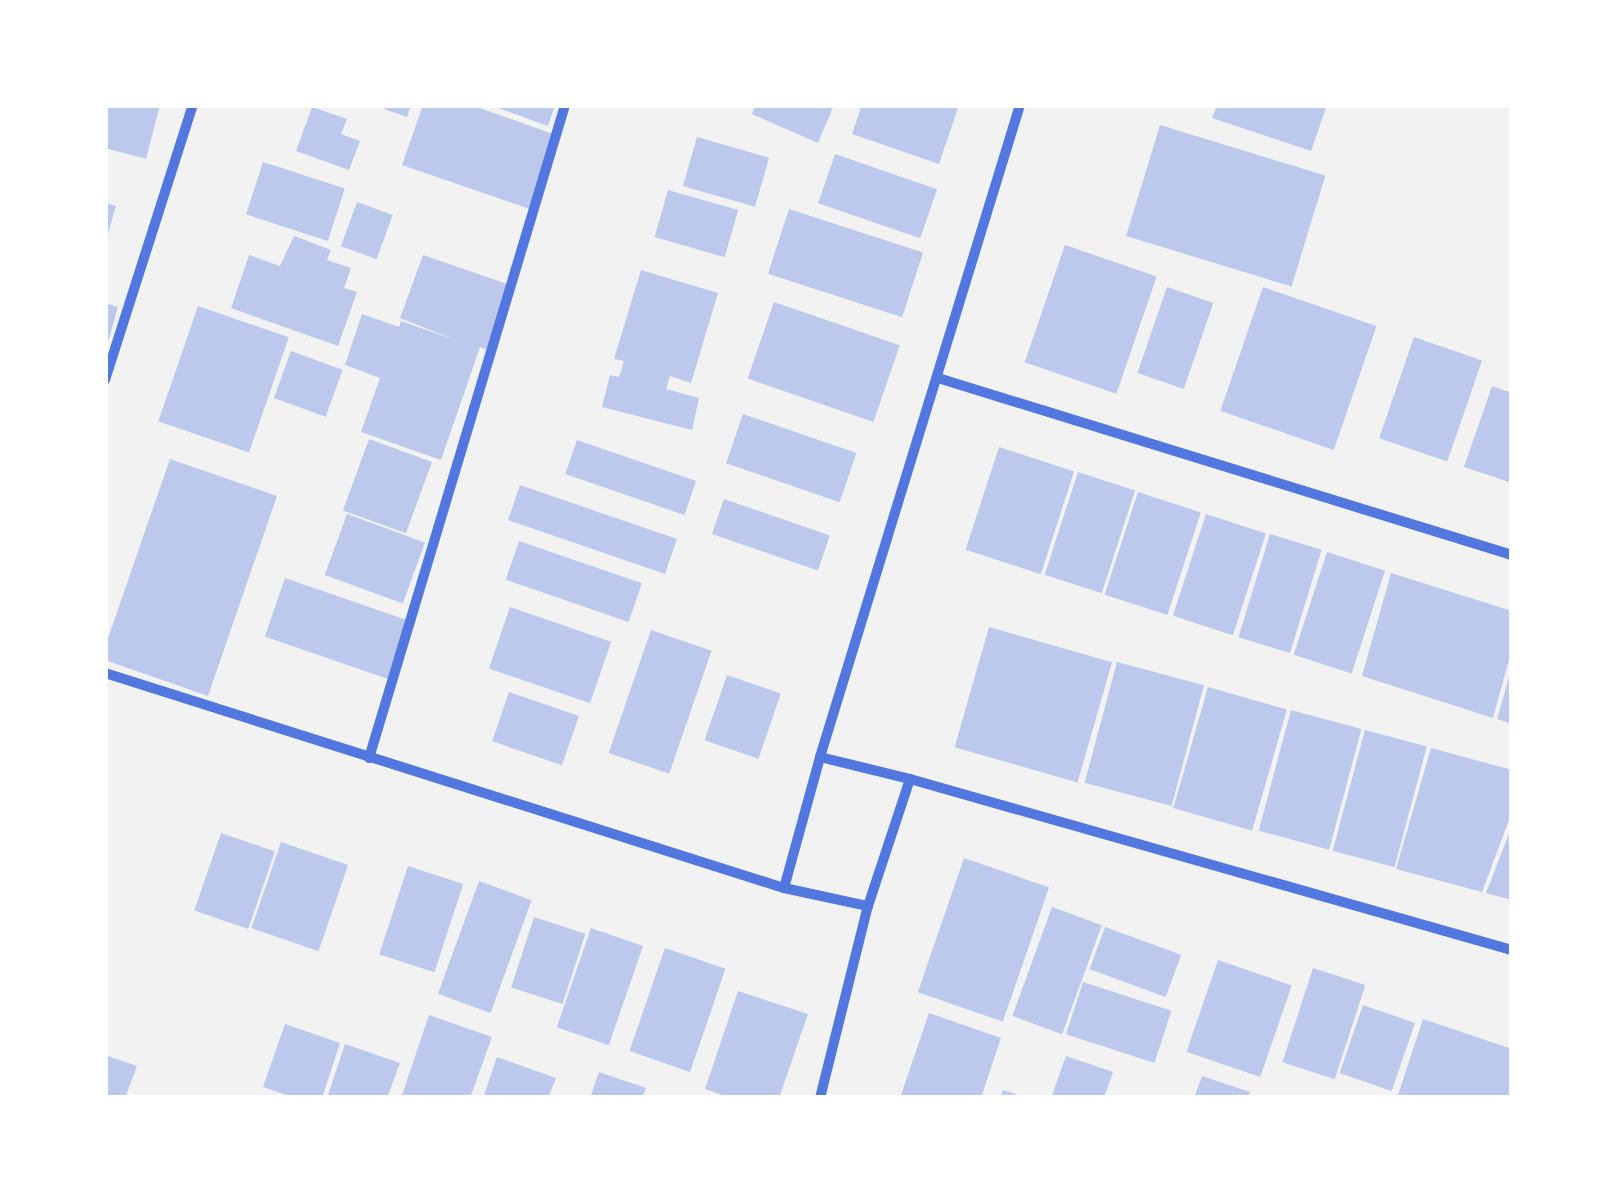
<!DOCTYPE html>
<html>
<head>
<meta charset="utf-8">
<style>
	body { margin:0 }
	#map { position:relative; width:1617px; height:1203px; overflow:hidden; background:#f2f2f2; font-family:Poppins,sans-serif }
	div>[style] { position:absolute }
	.building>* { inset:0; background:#bdc9ec; transform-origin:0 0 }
	.minor>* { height:10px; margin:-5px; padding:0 5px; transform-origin:5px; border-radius:5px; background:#5277de }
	span { translate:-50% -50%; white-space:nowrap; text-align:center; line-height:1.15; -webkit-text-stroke:8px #fff; paint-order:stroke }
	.frame { position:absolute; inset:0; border:108px solid #fff; pointer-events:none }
</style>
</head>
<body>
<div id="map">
	<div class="building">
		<div style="clip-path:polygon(105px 105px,160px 105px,146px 159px,105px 148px)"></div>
		<div style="clip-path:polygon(386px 105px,411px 105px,407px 117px,384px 109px)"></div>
		<div style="clip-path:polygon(423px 105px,471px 105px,556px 135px,530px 209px,402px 165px)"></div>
		<div style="clip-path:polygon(490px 105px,555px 105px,548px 126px)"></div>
		<div style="clip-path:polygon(756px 105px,834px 105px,818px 143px,752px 114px)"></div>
		<div style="clip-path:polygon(862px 105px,959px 105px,939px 164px,852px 134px)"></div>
		<div style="clip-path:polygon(1217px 105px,1327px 105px,1311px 151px,1212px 118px)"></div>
		<div style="clip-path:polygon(312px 107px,347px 119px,341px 134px,360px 141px,349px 170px,296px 151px)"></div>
		<div style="left:1160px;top:125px;width:173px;height:116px;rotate:17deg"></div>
		<div style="left:697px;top:137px;width:75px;height:51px;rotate:16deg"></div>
		<div style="left:835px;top:154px;width:108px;height:52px;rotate:19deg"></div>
		<div style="left:263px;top:162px;width:86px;height:55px;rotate:18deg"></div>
		<div style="left:668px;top:190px;width:73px;height:49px;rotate:16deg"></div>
		<div style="left:357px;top:202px;width:38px;height:47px;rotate:20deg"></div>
		<div style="clip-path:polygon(105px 203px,116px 206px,106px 241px,105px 241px)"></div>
		<div style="left:789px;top:209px;width:141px;height:68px;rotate:18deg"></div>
		<div style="clip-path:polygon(294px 236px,331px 250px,327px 260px,351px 268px,344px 288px,357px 292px,338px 346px,231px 308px,249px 255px,280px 266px)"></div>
		<div style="left:1065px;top:245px;width:97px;height:124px;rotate:19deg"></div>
		<div style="clip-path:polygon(423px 255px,510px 285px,487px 350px,480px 347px,441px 460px,361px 432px,380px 378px,345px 365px,362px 314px,399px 327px,401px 321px,458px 341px,400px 318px)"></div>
		<div style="clip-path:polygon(641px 270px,718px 293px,691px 383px,670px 376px,666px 389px,699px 398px,692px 430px,602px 407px,610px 375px,619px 377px,624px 361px,614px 359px)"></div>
		<div style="left:1167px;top:287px;width:49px;height:91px;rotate:19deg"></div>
		<div style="left:1263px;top:287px;width:120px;height:131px;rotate:19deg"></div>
		<div style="left:774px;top:302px;width:133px;height:81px;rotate:19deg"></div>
		<div style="clip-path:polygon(105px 303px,118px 307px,106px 349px,105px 349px)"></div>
		<div style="left:198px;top:306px;width:96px;height:122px;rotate:19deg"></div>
		<div style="left:1414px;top:337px;width:72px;height:107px;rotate:19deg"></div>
		<div style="left:291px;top:351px;width:55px;height:50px;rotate:20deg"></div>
		<div style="clip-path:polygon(1492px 386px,1512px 393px,1512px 483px,1464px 467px)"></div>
		<div style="left:743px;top:414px;width:120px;height:52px;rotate:19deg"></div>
		<div style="left:369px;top:439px;width:67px;height:76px;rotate:20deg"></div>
		<div style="left:577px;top:440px;width:126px;height:36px;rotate:19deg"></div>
		<div style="left:999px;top:447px;width:79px;height:108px;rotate:18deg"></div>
		<div style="clip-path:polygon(170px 459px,277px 496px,208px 696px,105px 660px,105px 647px)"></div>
		<div style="left:1078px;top:472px;width:60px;height:108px;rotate:18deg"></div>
		<div style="left:520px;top:485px;width:166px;height:37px;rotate:19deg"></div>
		<div style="left:1138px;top:492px;width:66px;height:108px;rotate:18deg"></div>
		<div style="left:724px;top:499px;width:112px;height:37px;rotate:19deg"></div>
		<div style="left:347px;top:514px;width:83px;height:65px;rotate:20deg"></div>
		<div style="left:1206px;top:514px;width:63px;height:107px;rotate:18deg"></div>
		<div style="left:1270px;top:534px;width:54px;height:108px;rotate:17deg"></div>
		<div style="left:519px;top:541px;width:130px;height:41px;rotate:19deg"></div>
		<div style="left:1327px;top:552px;width:61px;height:108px;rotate:18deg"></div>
		<div style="clip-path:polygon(1391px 573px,1512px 611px,1512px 649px,1493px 718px,1362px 676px)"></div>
		<div style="left:285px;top:578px;width:131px;height:62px;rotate:19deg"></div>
		<div style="left:510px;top:607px;width:107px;height:65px;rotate:19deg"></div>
		<div style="left:989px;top:627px;width:128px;height:125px;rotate:16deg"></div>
		<div style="left:651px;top:630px;width:64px;height:130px;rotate:19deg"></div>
		<div style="left:1117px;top:662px;width:90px;height:125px;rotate:15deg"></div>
		<div style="clip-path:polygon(1511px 670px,1512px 670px,1512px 724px,1497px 719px)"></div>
		<div style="left:727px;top:675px;width:57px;height:69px;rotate:19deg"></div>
		<div style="left:1208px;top:687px;width:82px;height:126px;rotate:16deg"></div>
		<div style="left:509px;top:692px;width:74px;height:52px;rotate:19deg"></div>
		<div style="left:1291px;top:710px;width:73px;height:125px;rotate:15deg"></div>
		<div style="left:1365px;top:730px;width:64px;height:125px;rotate:15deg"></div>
		<div style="clip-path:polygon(1431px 748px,1512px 770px,1512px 812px,1482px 892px,1396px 869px)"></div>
		<div style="clip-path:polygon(1512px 826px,1512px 900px,1486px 893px)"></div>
		<div style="left:221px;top:833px;width:57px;height:82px;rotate:19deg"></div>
		<div style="left:281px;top:842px;width:71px;height:91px;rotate:19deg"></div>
		<div style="left:964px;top:858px;width:90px;height:142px;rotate:19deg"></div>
		<div style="left:408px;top:866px;width:58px;height:93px;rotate:18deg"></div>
		<div style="left:479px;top:881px;width:56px;height:120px;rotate:20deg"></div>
		<div style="left:1052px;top:907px;width:53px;height:116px;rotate:20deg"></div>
		<div style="left:534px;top:917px;width:54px;height:74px;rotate:18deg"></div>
		<div style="left:1105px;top:927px;width:81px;height:45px;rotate:20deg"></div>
		<div style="left:591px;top:928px;width:55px;height:105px;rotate:19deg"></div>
		<div style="left:665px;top:948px;width:64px;height:109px;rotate:19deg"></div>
		<div style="left:1218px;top:960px;width:78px;height:97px;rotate:19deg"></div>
		<div style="left:1313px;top:968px;width:55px;height:99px;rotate:18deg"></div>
		<div style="left:1083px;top:982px;width:93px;height:55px;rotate:18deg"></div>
		<div style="clip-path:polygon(738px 991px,808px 1014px,779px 1098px,730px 1098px,705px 1089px)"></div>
		<div style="left:1363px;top:1005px;width:55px;height:72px;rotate:19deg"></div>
		<div style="clip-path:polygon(929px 1013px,1001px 1038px,981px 1098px,900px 1098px)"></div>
		<div style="clip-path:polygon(429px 1015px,492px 1037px,470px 1098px,401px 1098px)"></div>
		<div style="clip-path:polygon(1423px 1019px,1512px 1049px,1512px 1098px,1397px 1098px)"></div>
		<div style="clip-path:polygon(285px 1024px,340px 1043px,322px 1098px,295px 1098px,263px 1087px)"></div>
		<div style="clip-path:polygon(345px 1044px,400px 1063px,387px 1098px,327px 1098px)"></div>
		<div style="clip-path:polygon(105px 1055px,137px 1066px,125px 1098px,105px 1098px)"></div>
		<div style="clip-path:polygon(1066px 1056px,1113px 1072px,1104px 1098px,1051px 1098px)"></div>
		<div style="clip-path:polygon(497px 1057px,556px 1078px,548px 1098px,483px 1098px)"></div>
		<div style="clip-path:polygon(599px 1072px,646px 1088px,642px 1098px,590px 1098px)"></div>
		<div style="clip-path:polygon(1202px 1076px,1250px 1092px,1248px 1098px,1194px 1098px)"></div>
		<div style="clip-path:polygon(1003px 1090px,1024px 1097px,1024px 1098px,1000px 1098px)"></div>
	</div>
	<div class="minor">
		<div style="left:938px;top:378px;width:601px;rotate:17.14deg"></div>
		<div style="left:105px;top:380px;width:289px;rotate:-72.3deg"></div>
		<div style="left:105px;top:673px;width:712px;rotate:17.57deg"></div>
		<div style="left:784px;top:888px;width:86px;rotate:12.1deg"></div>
		<div style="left:820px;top:757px;width:93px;rotate:13.7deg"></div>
		<div style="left:910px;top:779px;width:626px;rotate:15.86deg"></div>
		<div style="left:369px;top:758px;width:682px;rotate:-73.29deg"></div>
		<div style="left:784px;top:888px;width:136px;rotate:-74.6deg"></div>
		<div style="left:820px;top:757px;width:682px;rotate:-72.95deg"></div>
		<div style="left:820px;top:1098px;width:198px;rotate:-76deg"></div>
		<div style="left:868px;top:906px;width:134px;rotate:-71.7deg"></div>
	</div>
	<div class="frame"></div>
</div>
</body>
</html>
